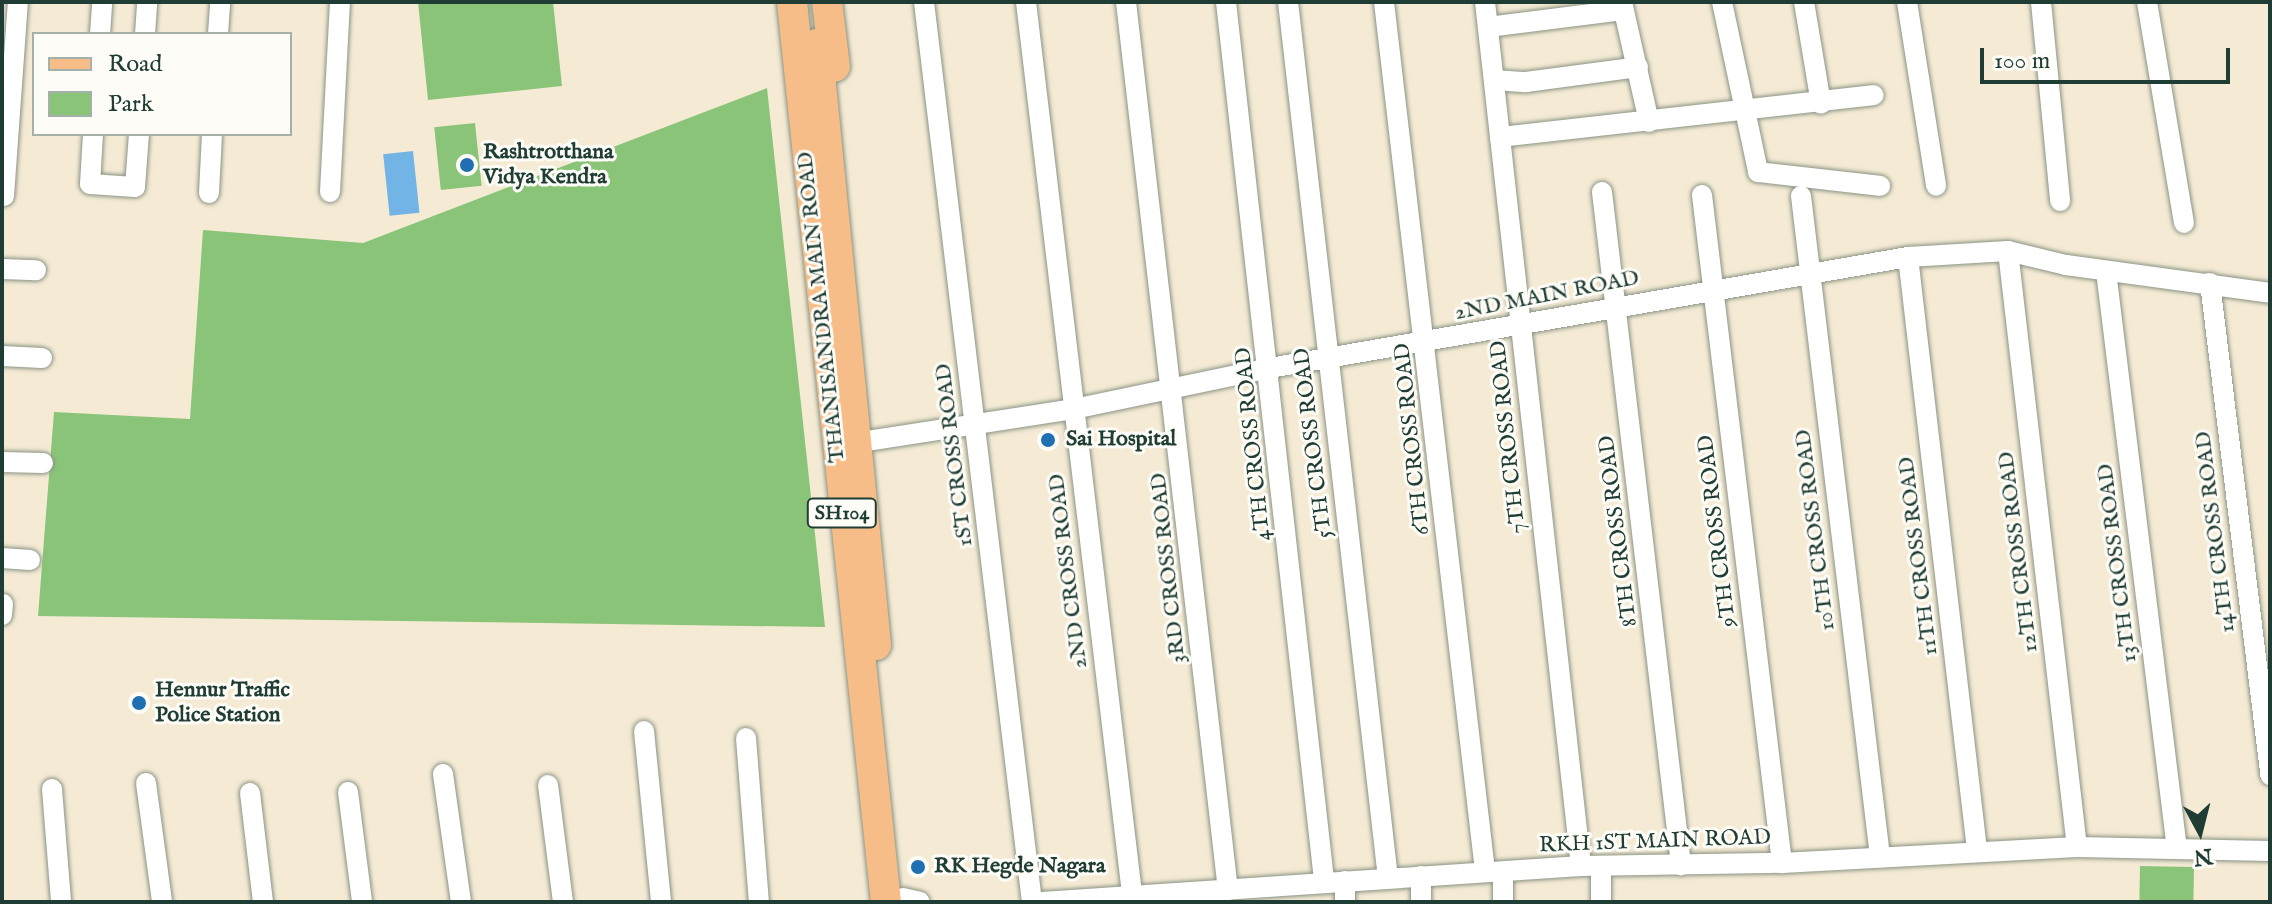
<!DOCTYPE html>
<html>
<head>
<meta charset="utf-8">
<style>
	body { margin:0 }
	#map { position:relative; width:2272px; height:904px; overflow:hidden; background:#f5ebd5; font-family:"IM FELL English",serif }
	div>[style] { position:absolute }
	.green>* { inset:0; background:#8ac478; transform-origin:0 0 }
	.water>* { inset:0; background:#73b4e7; transform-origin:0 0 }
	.roads { filter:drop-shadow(0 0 2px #8a9484) drop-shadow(0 0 2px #8a9484) }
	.minor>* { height:20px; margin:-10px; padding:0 10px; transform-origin:10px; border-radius:10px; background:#fff }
	.primary>* { height:30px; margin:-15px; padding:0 15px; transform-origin:15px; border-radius:15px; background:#f7bd88 }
	.dots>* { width:22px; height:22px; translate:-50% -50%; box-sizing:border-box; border:4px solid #fdfcf7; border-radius:50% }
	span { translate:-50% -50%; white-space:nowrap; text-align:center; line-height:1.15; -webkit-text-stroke:6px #fdfcf7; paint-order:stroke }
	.shield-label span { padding:2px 6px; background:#fdfcf7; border:2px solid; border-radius:6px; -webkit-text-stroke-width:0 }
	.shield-label { font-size:20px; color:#1f3d34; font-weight:700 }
	.poi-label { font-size:22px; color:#1f3d34; font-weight:700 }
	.left { translate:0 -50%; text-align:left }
	.street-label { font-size:22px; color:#1f3d34 }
	.frame { position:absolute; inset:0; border:4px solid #1f3d34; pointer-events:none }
	.legend { position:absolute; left:32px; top:32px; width:260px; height:104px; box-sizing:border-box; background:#fdfcf7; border:2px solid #a4b0a9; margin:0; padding:10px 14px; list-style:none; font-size:24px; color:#1f3d34 }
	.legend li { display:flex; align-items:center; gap:16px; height:40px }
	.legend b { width:40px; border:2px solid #a4b0a9 }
	.north { position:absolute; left:2160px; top:792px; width:80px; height:80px; -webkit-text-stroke:6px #fdfcf7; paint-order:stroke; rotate:173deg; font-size:22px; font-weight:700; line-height:32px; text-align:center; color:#1f3d34 }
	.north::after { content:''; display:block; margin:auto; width:28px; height:36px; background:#1f3d34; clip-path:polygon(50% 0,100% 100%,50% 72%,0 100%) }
	.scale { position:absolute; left:1980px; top:48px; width:250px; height:36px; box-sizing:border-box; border:4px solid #1f3d34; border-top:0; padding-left:10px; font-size:24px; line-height:28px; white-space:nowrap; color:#1f3d34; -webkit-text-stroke:6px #fdfcf7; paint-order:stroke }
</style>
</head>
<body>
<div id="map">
	<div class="green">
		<div style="clip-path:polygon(418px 2px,553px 2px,562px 86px,428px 100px)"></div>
		<div style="clip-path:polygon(767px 88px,825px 627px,38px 616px,54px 412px,190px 419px,203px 230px,363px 243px)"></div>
		<div style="left:475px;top:123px;width:63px;height:41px;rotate:84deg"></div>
		<div style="left:2140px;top:866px;width:54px;height:36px;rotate:1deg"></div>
	</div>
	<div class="water">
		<div style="left:413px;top:151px;width:62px;height:30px;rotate:84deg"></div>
	</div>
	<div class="roads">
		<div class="minor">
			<div style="left:924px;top:2px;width:906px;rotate:83.16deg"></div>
			<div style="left:1026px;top:2px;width:906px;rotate:83.22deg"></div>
			<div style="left:1126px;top:2px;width:894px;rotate:83.45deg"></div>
			<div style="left:1226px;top:2px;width:883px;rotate:83.63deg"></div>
			<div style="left:1288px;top:2px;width:882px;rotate:83.49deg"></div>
			<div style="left:1384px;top:2px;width:875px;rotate:83.37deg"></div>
			<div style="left:1485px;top:2px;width:869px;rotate:83.66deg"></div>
			<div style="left:1622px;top:2px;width:123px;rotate:77.3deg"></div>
			<div style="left:1722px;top:2px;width:174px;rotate:78deg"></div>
			<div style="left:1758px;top:172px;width:123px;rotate:6.5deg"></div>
			<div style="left:1804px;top:2px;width:103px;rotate:80.5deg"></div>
			<div style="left:1907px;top:2px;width:186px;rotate:81deg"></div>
			<div style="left:2041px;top:2px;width:200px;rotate:84.5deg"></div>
			<div style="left:2147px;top:2px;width:224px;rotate:80.5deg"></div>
			<div style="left:1488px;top:27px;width:136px;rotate:-7.2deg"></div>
			<div style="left:100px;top:34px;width:32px;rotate:-86deg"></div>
			<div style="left:145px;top:34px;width:32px;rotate:-86deg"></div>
			<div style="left:218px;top:34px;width:32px;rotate:-86deg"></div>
			<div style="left:1494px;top:80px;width:32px;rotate:4deg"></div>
			<div style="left:1526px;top:82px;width:113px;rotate:-7.6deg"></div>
			<div style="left:93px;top:134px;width:50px;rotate:93.4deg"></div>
			<div style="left:90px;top:184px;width:45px;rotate:3.8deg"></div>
			<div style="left:135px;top:187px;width:53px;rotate:-85.7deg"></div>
			<div style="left:1500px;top:137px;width:376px;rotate:-6.4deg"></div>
			<div style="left:330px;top:192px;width:190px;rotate:-87deg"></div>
			<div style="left:1602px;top:192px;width:678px;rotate:83.3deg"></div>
			<div style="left:209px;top:193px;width:59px;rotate:-87.1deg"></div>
			<div style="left:1702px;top:195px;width:673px;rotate:83.17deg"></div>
			<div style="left:4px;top:196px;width:195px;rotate:-85.9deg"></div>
			<div style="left:1801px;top:196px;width:666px;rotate:83.18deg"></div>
			<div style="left:2008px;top:251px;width:600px;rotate:83.4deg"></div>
			<div style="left:1908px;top:257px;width:597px;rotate:83.36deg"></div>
			<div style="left:2px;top:269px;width:34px;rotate:2deg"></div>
			<div style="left:2106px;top:271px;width:582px;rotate:83deg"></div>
			<div style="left:2210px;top:283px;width:496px;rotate:83deg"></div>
			<div style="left:2px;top:356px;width:40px;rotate:2.9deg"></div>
			<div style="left:847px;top:444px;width:230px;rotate:-8.8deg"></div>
			<div style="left:1074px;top:409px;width:200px;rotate:-11.8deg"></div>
			<div style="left:1270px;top:368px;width:648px;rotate:-9.87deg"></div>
			<div style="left:1908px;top:257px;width:100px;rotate:-3.4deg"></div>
			<div style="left:2008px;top:251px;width:60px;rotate:13.6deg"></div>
			<div style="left:2066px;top:265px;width:206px;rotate:7.8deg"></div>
			<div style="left:2px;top:462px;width:41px;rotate:1.4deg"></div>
			<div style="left:2px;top:558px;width:28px;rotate:4deg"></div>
			<div style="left:2px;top:615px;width:11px;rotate:-85deg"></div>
			<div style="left:644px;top:731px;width:172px;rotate:84.3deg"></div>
			<div style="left:746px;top:738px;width:165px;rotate:85.5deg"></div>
			<div style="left:443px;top:774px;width:129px;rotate:82deg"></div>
			<div style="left:146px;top:783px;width:120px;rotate:82.3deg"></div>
			<div style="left:548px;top:785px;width:118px;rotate:82.7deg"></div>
			<div style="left:52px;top:789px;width:113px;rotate:85.4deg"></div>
			<div style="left:348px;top:792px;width:111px;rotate:82.7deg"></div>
			<div style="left:250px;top:793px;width:110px;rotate:83.2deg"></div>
			<div style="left:903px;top:898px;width:17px;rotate:13deg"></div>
			<div style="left:1042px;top:902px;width:540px;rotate:-3.82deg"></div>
			<div style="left:1581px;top:866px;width:201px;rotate:-0.9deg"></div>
			<div style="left:1782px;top:863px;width:295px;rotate:-3.1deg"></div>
			<div style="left:2077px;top:847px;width:193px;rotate:1.2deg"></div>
			<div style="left:1345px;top:902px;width:21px;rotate:-90deg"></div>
			<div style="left:1421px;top:902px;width:26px;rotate:-90deg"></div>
			<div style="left:1503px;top:902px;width:30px;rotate:-90deg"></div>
			<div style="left:1601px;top:902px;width:35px;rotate:-90deg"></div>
		</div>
		<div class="primary">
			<div style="left:792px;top:2px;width:905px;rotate:84.04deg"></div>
			<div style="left:827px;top:2px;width:65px;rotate:83deg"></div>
			<div style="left:817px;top:44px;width:604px;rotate:84.39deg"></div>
		</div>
	</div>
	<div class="dots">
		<div style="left:467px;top:165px;background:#1f6fb2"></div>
		<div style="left:1048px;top:440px;background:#1f6fb2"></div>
		<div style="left:139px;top:703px;background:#1f6fb2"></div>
		<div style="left:918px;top:867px;background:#1f6fb2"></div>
	</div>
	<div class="shield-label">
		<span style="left:842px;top:513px">SH104</span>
	</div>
	<div class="poi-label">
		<span class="left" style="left:483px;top:165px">Rashtrotthana<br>Vidya Kendra</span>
		<span class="left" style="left:1066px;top:440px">Sai Hospital</span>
		<span class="left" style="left:155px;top:703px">Hennur Traffic<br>Police Station</span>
		<span class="left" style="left:934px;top:867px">RK Hegde Nagara</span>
	</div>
	<div class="street-label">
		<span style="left:1547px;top:296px;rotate:-11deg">2ND MAIN ROAD</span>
		<span style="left:822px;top:307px;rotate:-96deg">THANISANDRA MAIN ROAD</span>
		<span style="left:1509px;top:437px;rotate:-96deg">7TH CROSS ROAD</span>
		<span style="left:1413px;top:439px;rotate:-96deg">6TH CROSS ROAD</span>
		<span style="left:1314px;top:443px;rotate:-97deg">5TH CROSS ROAD</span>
		<span style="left:1254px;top:444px;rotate:-96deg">4TH CROSS ROAD</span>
		<span style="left:955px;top:455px;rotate:-97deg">1ST CROSS ROAD</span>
		<span style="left:1816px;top:530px;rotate:-97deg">10TH CROSS ROAD</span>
		<span style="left:1619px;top:531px;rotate:-97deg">8TH CROSS ROAD</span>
		<span style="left:1718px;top:531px;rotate:-97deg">9TH CROSS ROAD</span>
		<span style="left:2216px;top:532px;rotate:-97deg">14TH CROSS ROAD</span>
		<span style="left:2019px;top:552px;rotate:-97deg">12TH CROSS ROAD</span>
		<span style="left:1919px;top:556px;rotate:-97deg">11TH CROSS ROAD</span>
		<span style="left:2118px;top:563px;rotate:-97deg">13TH CROSS ROAD</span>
		<span style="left:1169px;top:568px;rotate:-96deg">3RD CROSS ROAD</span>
		<span style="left:1069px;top:571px;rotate:-97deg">2ND CROSS ROAD</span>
		<span style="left:1655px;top:842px;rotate:-2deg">RKH 1ST MAIN ROAD</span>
	</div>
	<div class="frame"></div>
	<ul class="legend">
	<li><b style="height:10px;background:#f7bd88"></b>Road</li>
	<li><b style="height:22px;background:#8ac478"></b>Park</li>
	</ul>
	<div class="north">N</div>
	<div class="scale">100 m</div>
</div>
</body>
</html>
